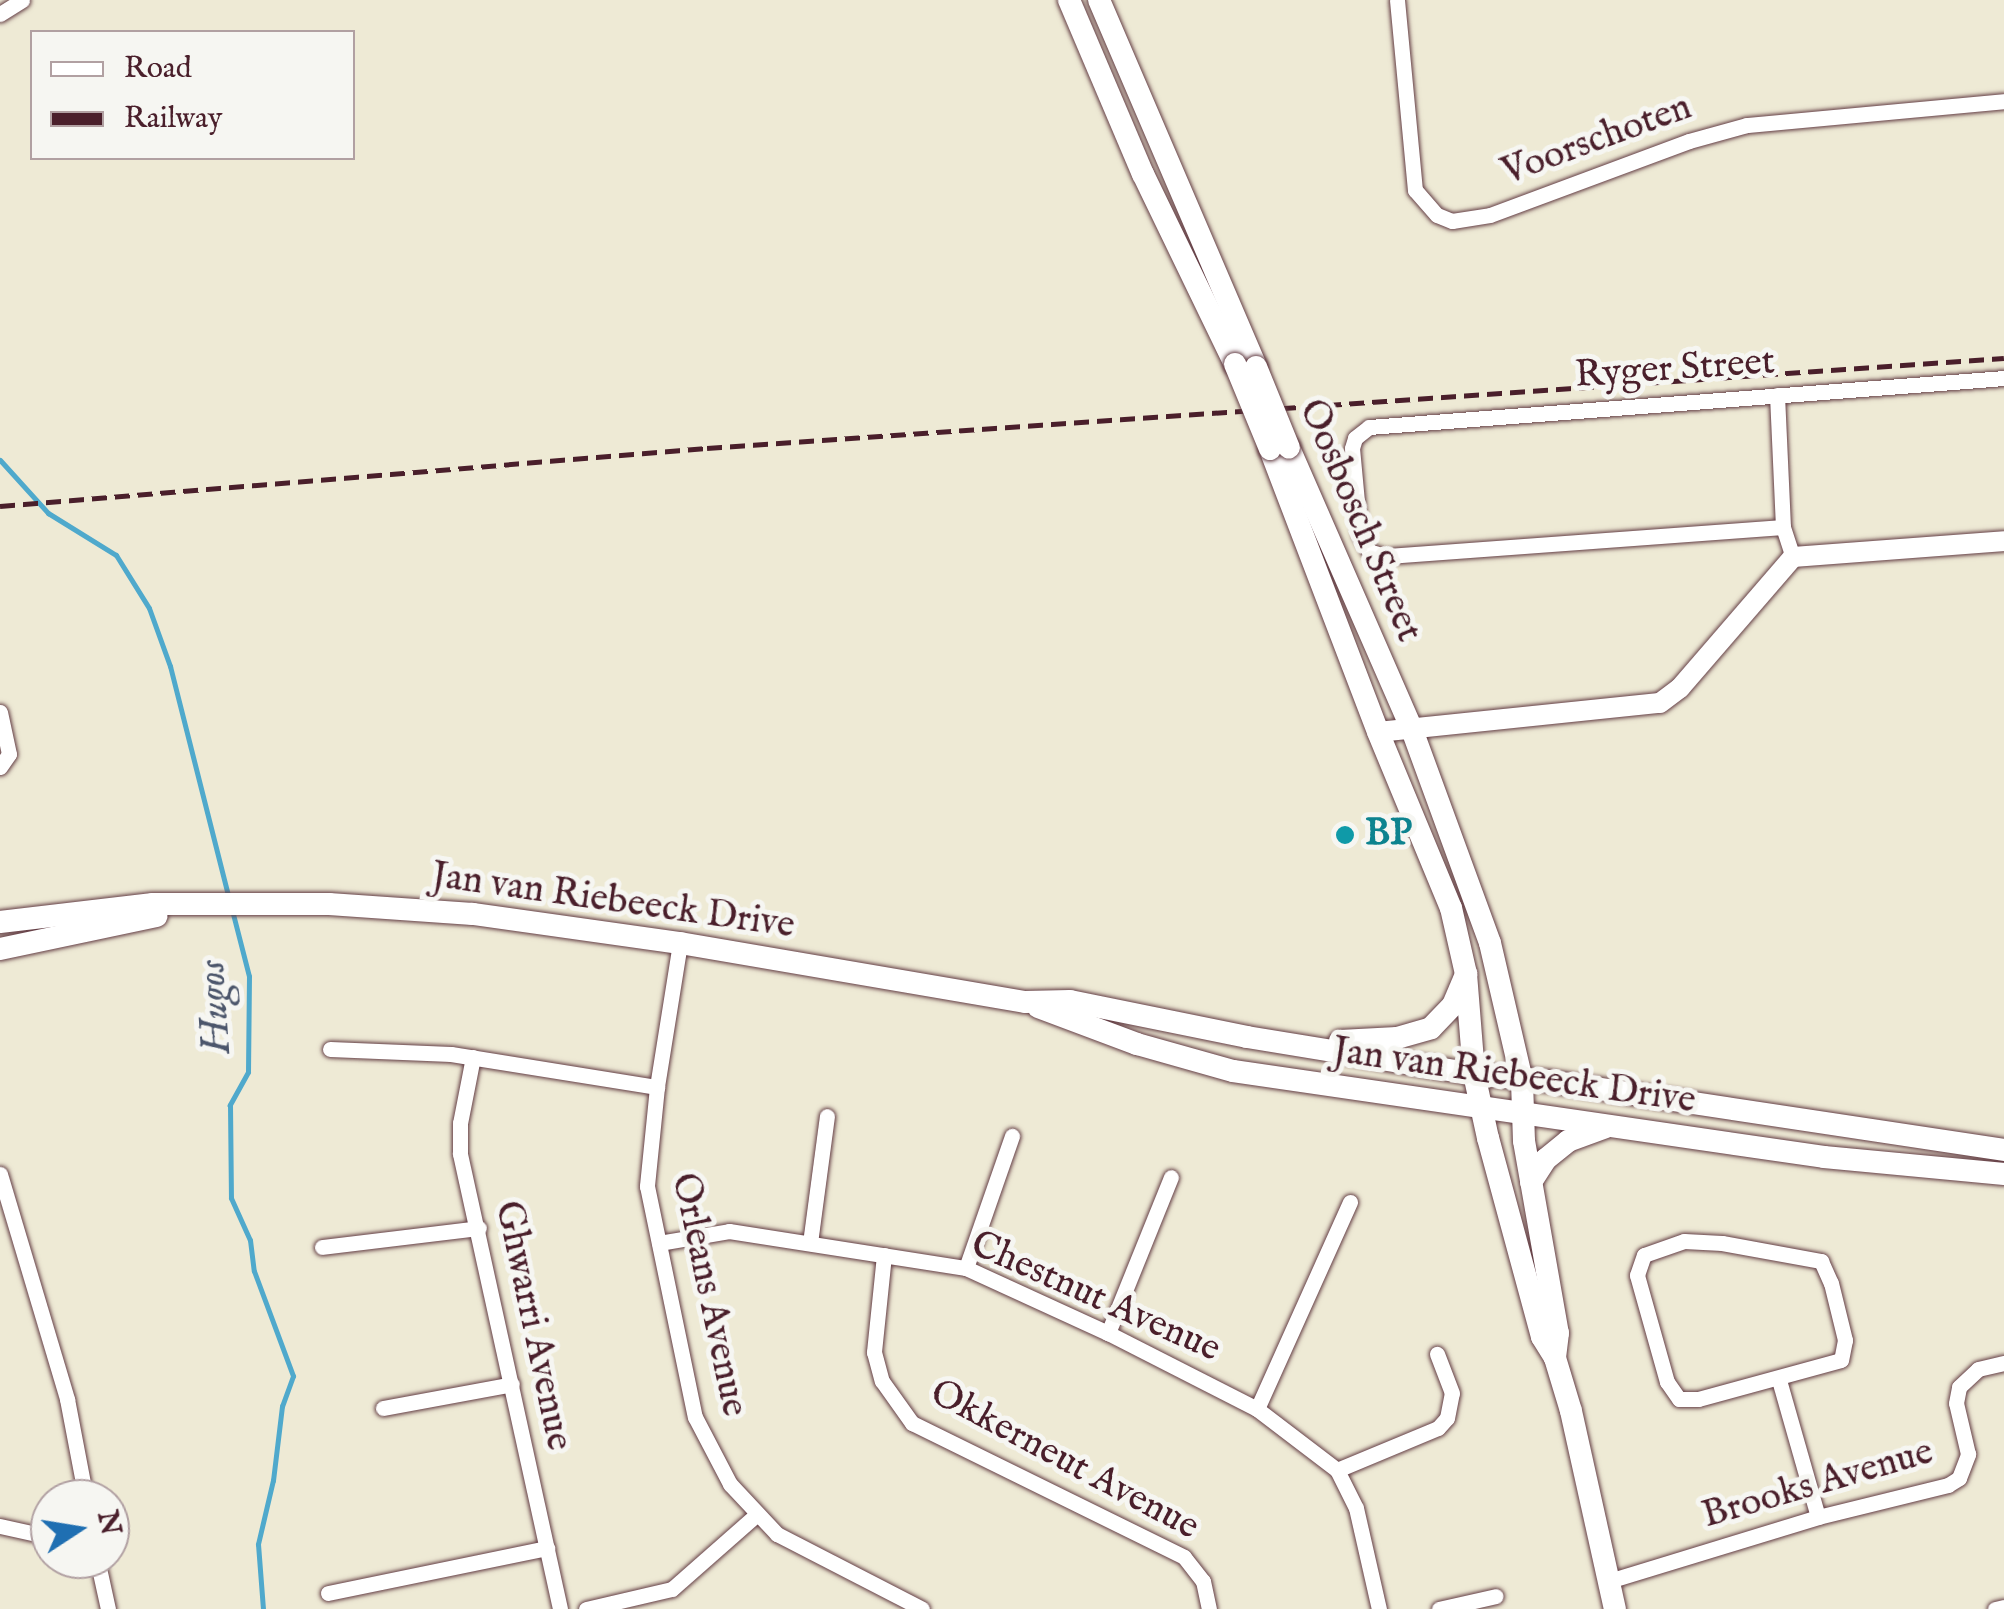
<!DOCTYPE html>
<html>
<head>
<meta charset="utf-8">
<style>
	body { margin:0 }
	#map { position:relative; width:2004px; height:1609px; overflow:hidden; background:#eeead5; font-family:"IM FELL English",serif }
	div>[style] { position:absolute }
	.stream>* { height:5px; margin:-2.5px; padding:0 2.5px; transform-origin:2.5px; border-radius:2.5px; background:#4fa9cc }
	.roads { filter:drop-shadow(0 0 2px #633d44) drop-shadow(0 0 2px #633d44) }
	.minor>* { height:15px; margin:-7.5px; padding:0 7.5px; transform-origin:7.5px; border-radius:7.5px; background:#fff }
	.tertiary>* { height:20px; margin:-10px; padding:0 10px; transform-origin:10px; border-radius:10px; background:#fff }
	.secondary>* { height:22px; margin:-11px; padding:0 11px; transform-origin:11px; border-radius:11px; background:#fff }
	.rail>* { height:5px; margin-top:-2.5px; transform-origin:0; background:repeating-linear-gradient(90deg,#4a1f2b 0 15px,transparent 0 23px) }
	.bridges { filter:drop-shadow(0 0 2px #633d44) drop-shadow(0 0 2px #633d44) }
	.secondary-bridge>* { height:22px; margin:-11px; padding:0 11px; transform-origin:11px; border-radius:11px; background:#fff }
	.dots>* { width:28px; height:28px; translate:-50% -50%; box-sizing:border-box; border:5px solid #f6f6f2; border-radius:50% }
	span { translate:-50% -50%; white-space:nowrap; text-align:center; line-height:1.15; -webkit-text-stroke:10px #f6f6f2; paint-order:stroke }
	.street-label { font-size:38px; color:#4a1f2b }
	.culture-label { font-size:38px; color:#0d838f; font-weight:700 }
	.left { translate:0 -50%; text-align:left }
	.water-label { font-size:40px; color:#4c566b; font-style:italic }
	.legend { position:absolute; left:30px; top:30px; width:325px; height:130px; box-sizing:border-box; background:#f6f6f2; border:2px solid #b1a0a2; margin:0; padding:12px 18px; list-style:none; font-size:30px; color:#4a1f2b }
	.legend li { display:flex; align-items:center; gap:20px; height:50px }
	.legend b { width:50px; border:2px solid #b1a0a2 }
	.north { position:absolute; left:30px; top:1479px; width:100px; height:100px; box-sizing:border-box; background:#f6f6f2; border:2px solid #b1a0a2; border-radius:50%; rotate:78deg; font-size:28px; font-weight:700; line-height:40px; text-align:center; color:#4a1f2b }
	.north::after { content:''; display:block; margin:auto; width:35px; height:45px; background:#1f6fb2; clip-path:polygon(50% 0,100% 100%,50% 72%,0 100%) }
</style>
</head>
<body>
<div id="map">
	<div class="stream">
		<div style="left:0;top:460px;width:72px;rotate:47.8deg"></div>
		<div style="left:48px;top:513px;width:80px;rotate:31.7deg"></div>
		<div style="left:116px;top:555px;width:62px;rotate:58.1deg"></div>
		<div style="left:149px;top:608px;width:62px;rotate:70.1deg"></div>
		<div style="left:170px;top:666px;width:240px;rotate:75.8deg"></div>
		<div style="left:232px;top:910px;width:68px;rotate:75.6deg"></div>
		<div style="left:249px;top:976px;width:96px;rotate:90.6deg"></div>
		<div style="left:248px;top:1072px;width:38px;rotate:119deg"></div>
		<div style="left:230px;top:1105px;width:93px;rotate:89.4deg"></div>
		<div style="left:231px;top:1198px;width:46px;rotate:65.7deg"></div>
		<div style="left:250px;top:1240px;width:31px;rotate:83deg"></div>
		<div style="left:254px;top:1271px;width:112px;rotate:69.6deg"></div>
		<div style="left:293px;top:1376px;width:32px;rotate:110deg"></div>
		<div style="left:282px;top:1406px;width:75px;rotate:96.9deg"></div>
		<div style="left:273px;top:1480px;width:66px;rotate:103.2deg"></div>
		<div style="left:258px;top:1544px;width:65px;rotate:85.6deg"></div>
	</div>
	<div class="roads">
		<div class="minor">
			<div style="left:1397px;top:0;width:191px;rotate:84.6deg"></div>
			<div style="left:1415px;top:190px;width:33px;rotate:49deg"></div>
			<div style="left:1437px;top:215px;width:16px;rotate:22deg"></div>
			<div style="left:1452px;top:221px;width:38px;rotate:-9deg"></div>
			<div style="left:1490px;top:215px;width:212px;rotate:-20.4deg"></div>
			<div style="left:1689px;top:141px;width:60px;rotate:-15.4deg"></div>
			<div style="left:1747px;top:125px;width:258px;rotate:-5.3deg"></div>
			<div style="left:0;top:14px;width:26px;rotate:-32deg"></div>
			<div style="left:1777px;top:395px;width:132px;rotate:87.4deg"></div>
			<div style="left:1783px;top:527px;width:32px;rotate:72deg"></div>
			<div style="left:1783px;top:527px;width:400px;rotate:175.8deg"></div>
			<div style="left:1384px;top:556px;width:16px;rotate:-162deg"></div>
			<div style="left:1369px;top:551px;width:19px;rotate:-118deg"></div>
			<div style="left:1360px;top:534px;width:86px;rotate:-95.3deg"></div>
			<div style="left:1352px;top:448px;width:10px;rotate:-73deg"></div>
			<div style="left:1355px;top:438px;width:18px;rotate:-38deg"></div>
			<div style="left:1369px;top:427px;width:637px;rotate:-4.41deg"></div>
			<div style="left:0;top:712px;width:43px;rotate:77.9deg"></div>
			<div style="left:9px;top:754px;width:16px;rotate:125deg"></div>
			<div style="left:680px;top:943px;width:146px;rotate:99.1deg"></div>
			<div style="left:657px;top:1087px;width:100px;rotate:95.8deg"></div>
			<div style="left:647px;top:1186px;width:236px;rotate:78.3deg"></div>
			<div style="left:695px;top:1417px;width:76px;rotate:62.4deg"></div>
			<div style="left:730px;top:1484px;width:69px;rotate:46.8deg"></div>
			<div style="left:777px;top:1534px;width:163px;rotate:27.3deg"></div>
			<div style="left:330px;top:1049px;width:121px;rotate:2.4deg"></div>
			<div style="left:451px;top:1054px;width:209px;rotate:9.1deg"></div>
			<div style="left:473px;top:1057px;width:67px;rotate:101.1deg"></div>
			<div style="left:460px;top:1123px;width:31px;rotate:90deg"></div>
			<div style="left:460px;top:1154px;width:466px;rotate:77.6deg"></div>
			<div style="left:0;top:1174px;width:235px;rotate:73.4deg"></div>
			<div style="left:67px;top:1399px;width:102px;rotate:79.2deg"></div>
			<div style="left:1684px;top:1241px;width:38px;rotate:3deg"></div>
			<div style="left:1722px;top:1243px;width:101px;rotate:10.3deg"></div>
			<div style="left:1821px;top:1261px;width:24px;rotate:66deg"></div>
			<div style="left:1831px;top:1283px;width:59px;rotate:76.2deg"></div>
			<div style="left:1845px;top:1340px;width:20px;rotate:101deg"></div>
			<div style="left:1841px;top:1360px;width:148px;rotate:164.7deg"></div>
			<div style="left:1698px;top:1399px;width:19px;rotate:180deg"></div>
			<div style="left:1679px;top:1399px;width:21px;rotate:-125deg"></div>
			<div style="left:1667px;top:1382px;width:111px;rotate:-105.7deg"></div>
			<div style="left:1637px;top:1275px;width:21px;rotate:-71deg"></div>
			<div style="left:1644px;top:1255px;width:42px;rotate:-19.3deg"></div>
			<div style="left:659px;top:1243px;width:71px;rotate:-9.7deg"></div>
			<div style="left:729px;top:1231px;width:240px;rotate:8.9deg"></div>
			<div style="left:966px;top:1268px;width:156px;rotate:24.6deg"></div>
			<div style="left:1108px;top:1333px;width:167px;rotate:27deg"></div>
			<div style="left:1257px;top:1409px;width:101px;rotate:37.3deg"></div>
			<div style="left:1337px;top:1470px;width:42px;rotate:63.4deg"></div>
			<div style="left:1356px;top:1508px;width:104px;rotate:77.2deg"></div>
			<div style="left:810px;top:1243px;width:128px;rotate:-82.4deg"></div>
			<div style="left:322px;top:1247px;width:158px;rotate:-6.9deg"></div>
			<div style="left:884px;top:1255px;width:98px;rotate:95.9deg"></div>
			<div style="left:874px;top:1352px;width:30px;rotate:75deg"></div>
			<div style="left:882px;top:1381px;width:52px;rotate:54.5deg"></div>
			<div style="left:912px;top:1423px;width:303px;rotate:26.2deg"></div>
			<div style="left:1184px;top:1557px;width:31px;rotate:52deg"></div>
			<div style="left:1203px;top:1581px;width:29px;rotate:78deg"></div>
			<div style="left:966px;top:1268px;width:140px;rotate:-70.8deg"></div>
			<div style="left:1108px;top:1333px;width:168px;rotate:-68deg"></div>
			<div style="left:1779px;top:1380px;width:142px;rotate:74.1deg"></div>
			<div style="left:383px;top:1408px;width:131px;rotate:-10.5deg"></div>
			<div style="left:1257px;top:1409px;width:227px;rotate:-65.8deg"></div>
			<div style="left:1337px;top:1470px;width:109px;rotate:-22.6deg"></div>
			<div style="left:1438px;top:1428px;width:13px;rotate:-48deg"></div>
			<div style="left:1447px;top:1418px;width:25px;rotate:-79deg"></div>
			<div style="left:1452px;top:1393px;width:42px;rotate:-111deg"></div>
			<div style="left:0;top:1526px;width:51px;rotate:12.4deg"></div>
			<div style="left:97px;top:1559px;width:51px;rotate:77.6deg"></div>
			<div style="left:1609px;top:1581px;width:219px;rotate:-17deg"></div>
			<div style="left:1818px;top:1517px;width:134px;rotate:-13.8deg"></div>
			<div style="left:1948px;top:1485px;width:13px;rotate:-32deg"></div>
			<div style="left:1959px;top:1478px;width:26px;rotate:-69deg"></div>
			<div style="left:1968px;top:1454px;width:52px;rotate:-103.2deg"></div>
			<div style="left:1956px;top:1403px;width:16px;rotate:-79deg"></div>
			<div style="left:1959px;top:1387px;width:26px;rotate:-43deg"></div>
			<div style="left:1978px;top:1369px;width:27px;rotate:-13deg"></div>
			<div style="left:328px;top:1593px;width:224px;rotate:-11.6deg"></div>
			<div style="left:586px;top:1609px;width:88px;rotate:-13.1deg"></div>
			<div style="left:672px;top:1589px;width:113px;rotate:-41.4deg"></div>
			<div style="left:1439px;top:1609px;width:58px;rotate:-12.8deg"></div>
			<div style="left:1995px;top:1609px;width:9px;rotate:-13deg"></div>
		</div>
		<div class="tertiary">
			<div style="left:1378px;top:732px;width:283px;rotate:-5.9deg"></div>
			<div style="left:1660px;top:703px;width:25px;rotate:-37deg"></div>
			<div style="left:1680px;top:688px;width:173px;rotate:-49.2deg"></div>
			<div style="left:1793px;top:557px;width:212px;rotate:-4.3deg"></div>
		</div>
		<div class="secondary">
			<div style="left:1069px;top:0;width:189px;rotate:67deg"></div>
			<div style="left:1143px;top:174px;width:211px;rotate:64.2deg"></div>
			<div style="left:1099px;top:0;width:399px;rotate:66.8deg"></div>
			<div style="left:1289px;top:448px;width:305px;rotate:66.4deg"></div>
			<div style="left:1411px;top:727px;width:230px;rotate:69.9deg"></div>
			<div style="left:1490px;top:943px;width:142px;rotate:76.9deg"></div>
			<div style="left:1522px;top:1081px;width:60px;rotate:88.1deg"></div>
			<div style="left:1524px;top:1141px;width:195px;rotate:80deg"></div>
			<div style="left:1558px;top:1333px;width:25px;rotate:97deg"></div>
			<div style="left:1270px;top:449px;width:303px;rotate:69.1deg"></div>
			<div style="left:1378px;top:732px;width:191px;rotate:67.5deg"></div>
			<div style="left:1451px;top:908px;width:68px;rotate:77.2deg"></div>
			<div style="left:1466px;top:974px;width:100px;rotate:85.4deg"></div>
			<div style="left:1474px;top:1074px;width:66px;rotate:77.7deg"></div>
			<div style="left:1488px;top:1138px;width:206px;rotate:74.8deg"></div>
			<div style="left:1542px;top:1337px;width:25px;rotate:58deg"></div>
			<div style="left:1555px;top:1358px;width:55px;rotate:73.2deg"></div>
			<div style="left:1571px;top:1411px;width:203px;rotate:77.5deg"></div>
			<div style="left:0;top:922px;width:154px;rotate:-6.7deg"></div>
			<div style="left:153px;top:904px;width:176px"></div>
			<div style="left:329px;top:904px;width:144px;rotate:4deg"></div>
			<div style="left:473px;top:914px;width:209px;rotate:8deg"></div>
			<div style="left:680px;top:943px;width:350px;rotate:9.7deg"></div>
			<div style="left:1025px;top:1002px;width:45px;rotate:-1.3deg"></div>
			<div style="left:1070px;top:1001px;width:181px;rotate:11.5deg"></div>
			<div style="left:1247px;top:1037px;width:230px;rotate:9.3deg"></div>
			<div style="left:1474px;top:1074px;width:74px;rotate:5.4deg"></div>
			<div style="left:1548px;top:1081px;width:461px;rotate:8.6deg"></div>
			<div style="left:0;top:949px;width:160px;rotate:-11.9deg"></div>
			<div style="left:1038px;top:1007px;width:106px;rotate:20.5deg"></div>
			<div style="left:1137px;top:1044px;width:100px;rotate:15.7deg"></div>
			<div style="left:1233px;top:1071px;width:597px;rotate:8.28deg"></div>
			<div style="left:1824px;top:1157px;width:181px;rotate:5.4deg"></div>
			<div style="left:1340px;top:1041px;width:57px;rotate:-3deg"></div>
			<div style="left:1397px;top:1038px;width:35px;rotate:-16deg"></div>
			<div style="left:1431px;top:1028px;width:32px;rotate:-46deg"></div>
			<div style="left:1453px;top:1005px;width:34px;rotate:-67deg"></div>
			<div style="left:1531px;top:1182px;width:27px;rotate:-57deg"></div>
			<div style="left:1546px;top:1159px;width:28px;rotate:-39deg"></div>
			<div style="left:1568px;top:1141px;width:40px;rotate:-20.2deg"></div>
		</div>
	</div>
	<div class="rail">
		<div style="left:0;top:506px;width:709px;rotate:-4.69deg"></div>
		<div style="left:707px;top:448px;width:1300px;rotate:-3.97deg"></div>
	</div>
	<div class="bridges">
		<div class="secondary-bridge">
			<div style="left:1235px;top:364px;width:92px;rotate:67.6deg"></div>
			<div style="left:1256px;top:367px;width:87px;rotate:67.8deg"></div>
		</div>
	</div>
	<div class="dots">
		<div style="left:1345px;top:835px;background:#0f9aa8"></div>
	</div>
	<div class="street-label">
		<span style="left:1597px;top:141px;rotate:-20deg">Voorschoten</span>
		<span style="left:1675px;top:370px;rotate:-4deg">Ryger Street</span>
		<span style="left:1359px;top:521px;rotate:67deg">Oosbosch Street</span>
		<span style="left:613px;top:902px;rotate:8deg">Jan van Riebeeck Drive</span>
		<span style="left:1514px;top:1077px;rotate:8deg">Jan van Riebeeck Drive</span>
		<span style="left:708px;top:1295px;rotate:78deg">Orleans Avenue</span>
		<span style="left:1095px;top:1298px;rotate:24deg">Chestnut Avenue</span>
		<span style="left:532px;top:1326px;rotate:78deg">Ghwarri Avenue</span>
		<span style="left:1064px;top:1461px;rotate:28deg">Okkerneut Avenue</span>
		<span style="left:1818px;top:1485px;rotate:-16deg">Brooks Avenue</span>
	</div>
	<div class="culture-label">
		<span class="left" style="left:1365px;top:835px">BP</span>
	</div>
	<div class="water-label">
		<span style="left:216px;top:1007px;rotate:-94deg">Hugos</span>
	</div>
	<ul class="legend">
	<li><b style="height:12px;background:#fff"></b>Road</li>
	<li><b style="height:12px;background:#4a1f2b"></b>Railway</li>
	</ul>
	<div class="north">N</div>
</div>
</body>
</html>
